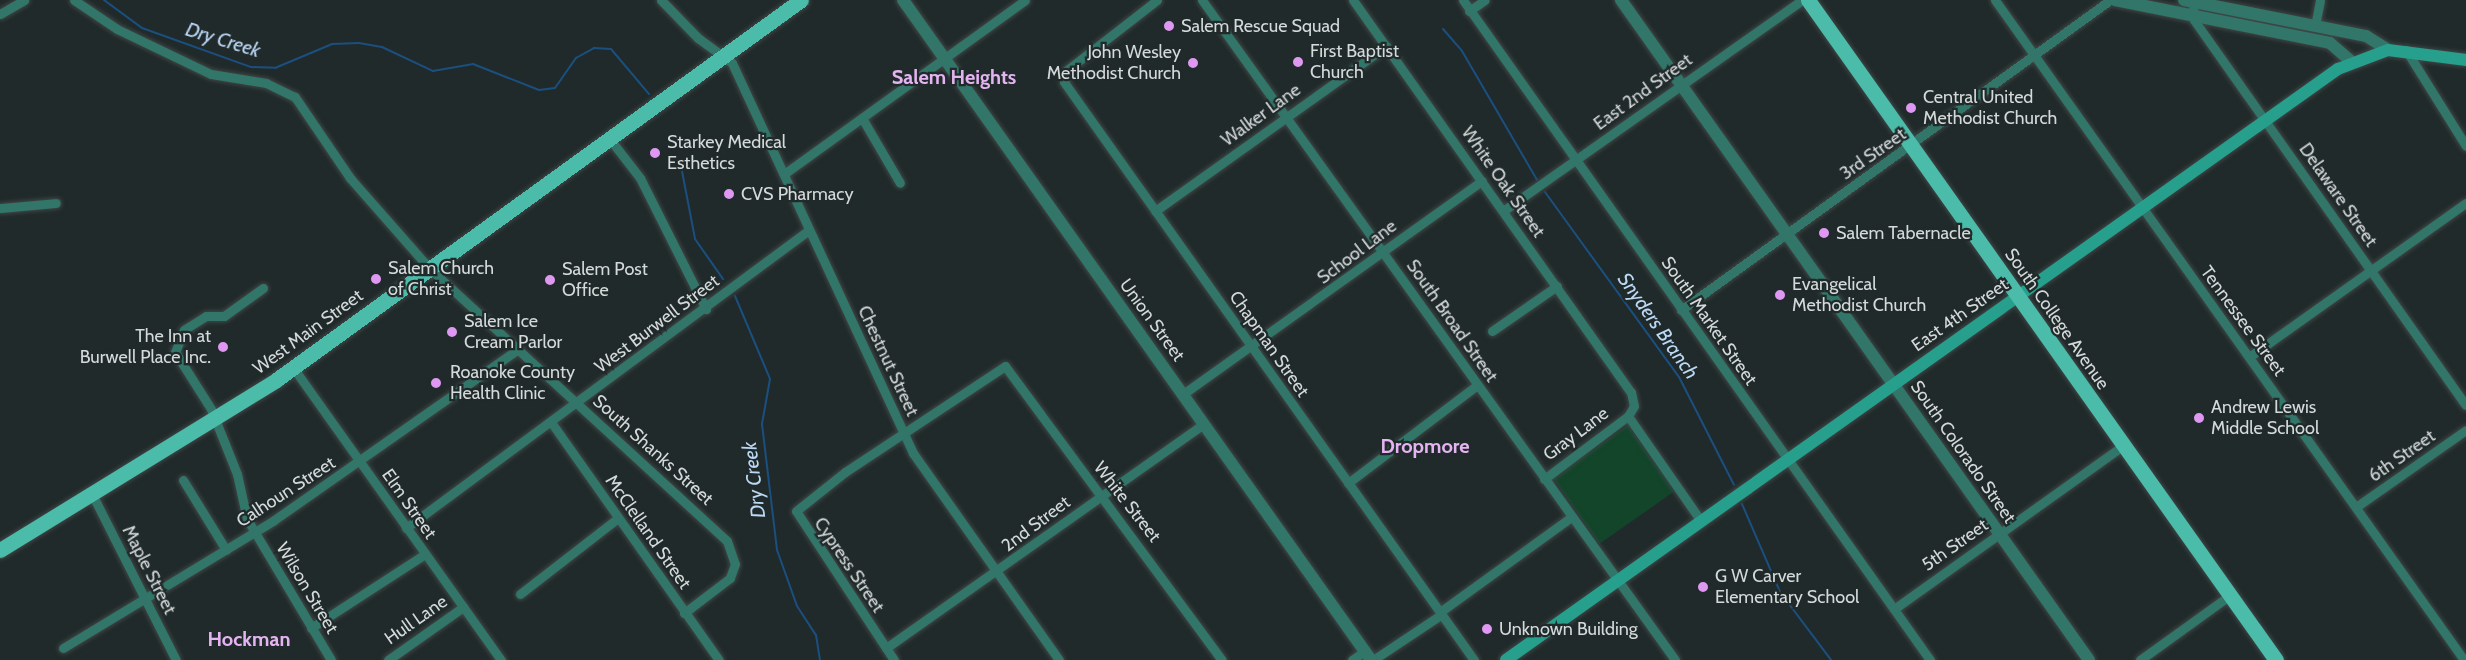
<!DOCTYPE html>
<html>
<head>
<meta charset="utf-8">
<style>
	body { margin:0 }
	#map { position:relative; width:2466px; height:660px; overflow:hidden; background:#212a2a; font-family:Cabin,sans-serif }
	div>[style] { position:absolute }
	.green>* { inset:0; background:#12452a; transform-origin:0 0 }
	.stream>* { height:2px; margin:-1px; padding:0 1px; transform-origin:1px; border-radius:1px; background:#1a4f7f }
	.roads { filter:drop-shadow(0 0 2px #3e4646) drop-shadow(0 0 2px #3e4646) }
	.minor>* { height:9px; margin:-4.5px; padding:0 4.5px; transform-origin:4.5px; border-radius:4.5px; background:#327569 }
	.tertiary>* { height:12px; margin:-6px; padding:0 6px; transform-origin:6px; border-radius:6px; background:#327569 }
	.secondary>* { height:12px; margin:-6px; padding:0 6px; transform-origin:6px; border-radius:6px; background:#26a08d }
	.primary>* { height:15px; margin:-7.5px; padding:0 7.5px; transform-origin:7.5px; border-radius:7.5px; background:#4bbca9 }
	.dots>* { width:16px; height:16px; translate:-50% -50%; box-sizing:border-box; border:3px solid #212a2a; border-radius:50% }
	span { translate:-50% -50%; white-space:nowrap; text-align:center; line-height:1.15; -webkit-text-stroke:4.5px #212a2a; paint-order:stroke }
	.poi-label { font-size:18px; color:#d4d9da }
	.left { translate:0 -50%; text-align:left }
	.right { translate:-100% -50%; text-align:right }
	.street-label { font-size:18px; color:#d4d9da }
	.water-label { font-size:20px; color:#bbd8f5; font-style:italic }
	.neighbourhood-label { font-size:20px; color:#e4b4f2; font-weight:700 }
</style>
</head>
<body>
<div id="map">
	<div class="green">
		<div style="left:1628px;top:425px;width:81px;height:92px;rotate:55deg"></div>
	</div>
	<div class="stream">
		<div style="left:104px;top:0;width:47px;rotate:36.4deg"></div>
		<div style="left:142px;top:28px;width:116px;rotate:19.7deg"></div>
		<div style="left:251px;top:67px;width:24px;rotate:2deg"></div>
		<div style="left:275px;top:68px;width:62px;rotate:-22.8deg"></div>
		<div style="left:332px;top:44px;width:27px;rotate:-2deg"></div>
		<div style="left:359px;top:43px;width:23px;rotate:10deg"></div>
		<div style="left:382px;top:47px;width:56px;rotate:25.2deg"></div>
		<div style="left:433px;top:71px;width:41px;rotate:-9.9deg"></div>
		<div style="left:473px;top:64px;width:71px;rotate:21.5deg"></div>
		<div style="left:539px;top:90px;width:16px;rotate:-7deg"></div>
		<div style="left:555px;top:88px;width:37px;rotate:-55deg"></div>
		<div style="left:576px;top:58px;width:21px;rotate:-29deg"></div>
		<div style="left:594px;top:48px;width:17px;rotate:3deg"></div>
		<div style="left:611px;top:49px;width:59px;rotate:49.8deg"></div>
		<div style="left:1443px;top:29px;width:29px;rotate:49deg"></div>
		<div style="left:1462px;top:51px;width:149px;rotate:59.8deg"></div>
		<div style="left:681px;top:166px;width:74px;rotate:79.1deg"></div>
		<div style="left:695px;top:239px;width:49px;rotate:55deg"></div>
		<div style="left:1545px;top:192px;width:228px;rotate:54.1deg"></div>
		<div style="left:1679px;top:377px;width:121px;rotate:63deg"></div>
		<div style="left:735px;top:296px;width:90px;rotate:67.1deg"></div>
		<div style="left:770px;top:379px;width:46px;rotate:100.1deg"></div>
		<div style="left:762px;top:424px;width:127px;rotate:83.2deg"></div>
		<div style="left:777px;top:550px;width:59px;rotate:70.3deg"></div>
		<div style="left:797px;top:606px;width:35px;rotate:57deg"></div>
		<div style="left:816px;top:635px;width:25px;rotate:81deg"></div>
		<div style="left:1742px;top:504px;width:96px;rotate:66.6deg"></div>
		<div style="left:1780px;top:592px;width:85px;rotate:53.1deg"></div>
	</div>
	<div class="roads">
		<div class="minor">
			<div style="left:74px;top:0;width:52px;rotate:34deg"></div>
			<div style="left:117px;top:29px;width:104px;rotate:25.6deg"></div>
			<div style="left:211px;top:74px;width:56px;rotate:9.3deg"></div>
			<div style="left:266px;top:83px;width:32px;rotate:26deg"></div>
			<div style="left:295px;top:97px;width:98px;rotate:55.8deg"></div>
			<div style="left:350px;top:178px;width:120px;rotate:48.7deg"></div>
			<div style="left:429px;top:268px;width:404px;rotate:42.5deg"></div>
			<div style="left:727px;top:541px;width:24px;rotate:71deg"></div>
			<div style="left:735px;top:564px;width:15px;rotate:110deg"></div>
			<div style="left:730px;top:578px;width:58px;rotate:142.7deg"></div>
			<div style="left:661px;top:0;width:53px;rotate:45.8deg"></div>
			<div style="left:698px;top:38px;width:42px;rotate:36.3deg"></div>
			<div style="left:732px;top:63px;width:430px;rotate:65.1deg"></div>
			<div style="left:913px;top:453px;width:253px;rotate:54.8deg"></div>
			<div style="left:1157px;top:0;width:114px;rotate:142.1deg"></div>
			<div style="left:1067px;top:70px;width:12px;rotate:104deg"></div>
			<div style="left:1064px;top:82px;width:709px;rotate:54.65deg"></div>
			<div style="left:1202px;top:0;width:812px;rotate:54.37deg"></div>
			<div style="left:1353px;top:0;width:481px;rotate:54.7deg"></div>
			<div style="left:1631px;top:392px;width:14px;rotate:78deg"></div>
			<div style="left:1634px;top:406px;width:12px;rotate:121deg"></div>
			<div style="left:1628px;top:416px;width:105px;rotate:143.1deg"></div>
			<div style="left:1463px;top:0;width:809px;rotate:54.72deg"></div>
			<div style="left:1995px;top:0;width:810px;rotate:54.6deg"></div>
			<div style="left:2193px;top:2px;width:18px;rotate:87deg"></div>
			<div style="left:2194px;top:20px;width:471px;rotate:54.8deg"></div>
			<div style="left:1469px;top:11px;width:19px;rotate:-35deg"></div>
			<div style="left:0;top:14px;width:28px;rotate:-30deg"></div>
			<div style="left:2315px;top:26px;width:26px;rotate:-79deg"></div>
			<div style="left:2406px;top:50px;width:113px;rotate:58deg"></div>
			<div style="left:862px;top:118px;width:75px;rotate:59.7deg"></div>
			<div style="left:609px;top:138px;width:51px;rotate:52.2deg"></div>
			<div style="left:640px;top:178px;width:147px;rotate:63.3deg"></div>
			<div style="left:784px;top:174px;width:297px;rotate:-35.8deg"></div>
			<div style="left:0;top:208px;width:56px;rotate:-5.1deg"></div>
			<div style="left:1155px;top:211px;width:284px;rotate:-35.5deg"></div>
			<div style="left:1503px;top:211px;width:366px;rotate:-35.2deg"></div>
			<div style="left:263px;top:288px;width:48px;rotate:144.3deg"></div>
			<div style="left:224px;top:316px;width:18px;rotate:180deg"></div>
			<div style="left:206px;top:316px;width:26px;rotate:148deg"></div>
			<div style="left:184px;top:330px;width:24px;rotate:112deg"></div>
			<div style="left:175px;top:352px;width:67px;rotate:57.7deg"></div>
			<div style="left:211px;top:409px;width:70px;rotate:68.2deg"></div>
			<div style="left:237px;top:474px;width:46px;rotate:77.5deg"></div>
			<div style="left:247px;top:519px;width:164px;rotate:59.2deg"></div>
			<div style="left:1681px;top:310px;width:529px;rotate:-35.85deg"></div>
			<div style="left:1492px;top:331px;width:79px;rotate:-34.7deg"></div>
			<div style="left:2249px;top:357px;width:266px;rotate:-35.4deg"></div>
			<div style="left:292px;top:366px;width:361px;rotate:54.6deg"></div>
			<div style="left:1183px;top:394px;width:367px;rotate:-35.5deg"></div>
			<div style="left:1628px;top:416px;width:128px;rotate:55.2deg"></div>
			<div style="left:551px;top:422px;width:291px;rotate:54.8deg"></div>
			<div style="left:183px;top:480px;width:82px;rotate:58.4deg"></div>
			<div style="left:1348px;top:483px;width:162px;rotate:-37.2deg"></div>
			<div style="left:92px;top:494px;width:186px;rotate:63.2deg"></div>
			<div style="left:2356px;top:507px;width:134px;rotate:-35deg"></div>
			<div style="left:406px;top:528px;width:501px;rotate:-36.48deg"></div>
			<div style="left:520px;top:594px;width:124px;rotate:-37.8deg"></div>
			<div style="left:1894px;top:609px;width:282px;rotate:-35.5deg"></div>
			<div style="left:1440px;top:612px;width:162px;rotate:-35.9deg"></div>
			<div style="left:311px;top:628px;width:136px;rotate:-33deg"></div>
			<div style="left:63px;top:648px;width:247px;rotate:-31.2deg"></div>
			<div style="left:274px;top:520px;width:298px;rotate:-35deg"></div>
			<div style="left:886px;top:648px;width:389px;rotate:-35.2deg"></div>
			<div style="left:388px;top:660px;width:92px;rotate:-35.2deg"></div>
			<div style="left:894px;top:660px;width:178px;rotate:-123.3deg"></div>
			<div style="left:796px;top:511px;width:63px;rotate:-38.5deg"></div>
			<div style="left:845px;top:472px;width:192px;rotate:-33.5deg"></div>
			<div style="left:1005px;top:366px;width:365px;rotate:53.6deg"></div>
			<div style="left:1352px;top:660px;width:16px;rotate:-35deg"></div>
			<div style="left:1373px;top:660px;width:83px;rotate:-33.7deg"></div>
			<div style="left:2140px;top:660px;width:111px;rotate:-35.8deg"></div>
		</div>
		<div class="tertiary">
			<div style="left:903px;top:0;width:809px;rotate:54.66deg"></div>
			<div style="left:1621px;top:0;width:809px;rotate:54.66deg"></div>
			<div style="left:2115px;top:0;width:219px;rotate:11.3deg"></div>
			<div style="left:2330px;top:43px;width:29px;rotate:41deg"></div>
			<div style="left:2184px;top:0;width:186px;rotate:11.2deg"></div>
			<div style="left:2366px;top:36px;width:26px;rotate:32deg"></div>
		</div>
		<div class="secondary">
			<div style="left:1506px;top:660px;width:1021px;rotate:-35.39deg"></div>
			<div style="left:2338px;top:69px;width:53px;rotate:-20.8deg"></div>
			<div style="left:2388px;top:50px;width:79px;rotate:7.3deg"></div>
		</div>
		<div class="primary">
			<div style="left:1808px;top:0;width:809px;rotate:54.66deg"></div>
			<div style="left:0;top:550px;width:324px;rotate:-31.6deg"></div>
			<div style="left:276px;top:380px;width:648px;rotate:-35.9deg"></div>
		</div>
	</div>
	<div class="dots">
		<div style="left:1169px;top:26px;background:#de98f2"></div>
		<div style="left:1298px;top:62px;background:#de98f2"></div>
		<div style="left:1193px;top:63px;background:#de98f2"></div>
		<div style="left:1911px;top:108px;background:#de98f2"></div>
		<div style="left:655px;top:153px;background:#de98f2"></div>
		<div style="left:729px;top:194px;background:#de98f2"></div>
		<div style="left:1824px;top:233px;background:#de98f2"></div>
		<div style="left:376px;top:279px;background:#de98f2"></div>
		<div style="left:550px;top:280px;background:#de98f2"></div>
		<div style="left:1780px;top:295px;background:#de98f2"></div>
		<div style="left:452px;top:332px;background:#de98f2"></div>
		<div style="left:223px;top:347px;background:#de98f2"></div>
		<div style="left:436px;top:383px;background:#de98f2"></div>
		<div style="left:2199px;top:418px;background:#de98f2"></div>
		<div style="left:1703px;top:587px;background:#de98f2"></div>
		<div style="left:1487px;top:629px;background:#de98f2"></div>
	</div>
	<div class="poi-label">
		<span class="left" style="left:1181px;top:26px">Salem Rescue Squad</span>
		<span class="left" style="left:1310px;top:62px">First Baptist<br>Church</span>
		<span class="right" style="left:1181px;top:63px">John Wesley<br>Methodist Church</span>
		<span class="left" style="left:1923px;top:108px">Central United<br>Methodist Church</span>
		<span class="left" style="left:667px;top:153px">Starkey Medical<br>Esthetics</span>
		<span class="left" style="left:741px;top:194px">CVS Pharmacy</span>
		<span class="left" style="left:1836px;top:233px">Salem Tabernacle</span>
		<span class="left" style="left:388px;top:279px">Salem Church<br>of Christ</span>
		<span class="left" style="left:562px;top:280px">Salem Post<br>Office</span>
		<span class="left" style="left:1792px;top:295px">Evangelical<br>Methodist Church</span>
		<span class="left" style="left:464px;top:332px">Salem Ice<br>Cream Parlor</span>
		<span class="right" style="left:211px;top:347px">The Inn at<br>Burwell Place Inc.</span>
		<span class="left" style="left:450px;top:383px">Roanoke County<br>Health Clinic</span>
		<span class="left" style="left:2211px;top:418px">Andrew Lewis<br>Middle School</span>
		<span class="left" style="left:1715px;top:587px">G W Carver<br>Elementary School</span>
		<span class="left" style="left:1499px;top:629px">Unknown Building</span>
	</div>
	<div class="street-label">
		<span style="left:1643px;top:92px;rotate:-36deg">East 2nd Street</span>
		<span style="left:1261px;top:115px;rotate:-36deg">Walker Lane</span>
		<span style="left:1873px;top:154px;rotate:-35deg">3rd Street</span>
		<span style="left:1503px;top:182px;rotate:55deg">White Oak Street</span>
		<span style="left:2338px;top:195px;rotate:55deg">Delaware Street</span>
		<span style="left:1357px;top:252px;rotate:-37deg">School Lane</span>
		<span style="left:1960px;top:315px;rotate:-35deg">East 4th Street</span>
		<span style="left:2057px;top:319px;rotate:55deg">South College Avenue</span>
		<span style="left:1152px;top:320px;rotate:54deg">Union Street</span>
		<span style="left:1452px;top:321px;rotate:55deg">South Broad Street</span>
		<span style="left:1709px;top:321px;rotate:55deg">South Market Street</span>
		<span style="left:2243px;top:321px;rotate:54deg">Tennessee Street</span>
		<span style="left:657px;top:324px;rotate:-37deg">West Burwell Street</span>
		<span style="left:308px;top:332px;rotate:-36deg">West Main Street</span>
		<span style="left:1269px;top:344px;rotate:55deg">Chapman Street</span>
		<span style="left:888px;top:361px;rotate:65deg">Chestnut Street</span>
		<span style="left:1576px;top:434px;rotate:-37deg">Gray Lane</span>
		<span style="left:653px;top:450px;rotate:42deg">South Shanks Street</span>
		<span style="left:1963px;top:452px;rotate:55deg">South Colorado Street</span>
		<span style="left:2402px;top:456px;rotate:-35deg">6th Street</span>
		<span style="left:286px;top:492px;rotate:-33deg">Calhoun Street</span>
		<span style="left:1127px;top:502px;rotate:52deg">White Street</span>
		<span style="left:409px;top:504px;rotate:55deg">Elm Street</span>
		<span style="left:1036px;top:524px;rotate:-37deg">2nd Street</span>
		<span style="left:648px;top:532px;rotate:55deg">McClelland Street</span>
		<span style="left:1955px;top:545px;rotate:-35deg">5th Street</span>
		<span style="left:849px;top:565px;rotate:56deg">Cypress Street</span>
		<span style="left:149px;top:570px;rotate:63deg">Maple Street</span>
		<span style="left:307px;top:588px;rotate:59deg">Wilson Street</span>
		<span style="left:416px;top:620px;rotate:-35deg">Hull Lane</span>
	</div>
	<div class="water-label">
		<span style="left:223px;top:40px;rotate:17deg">Dry Creek</span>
		<span style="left:1658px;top:326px;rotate:55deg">Snyders Branch</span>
		<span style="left:754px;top:480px;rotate:-97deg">Dry Creek</span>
	</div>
	<div class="neighbourhood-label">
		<span style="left:954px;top:77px">Salem Heights</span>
		<span style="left:1425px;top:446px">Dropmore</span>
		<span style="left:249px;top:639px">Hockman</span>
	</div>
</div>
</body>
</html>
